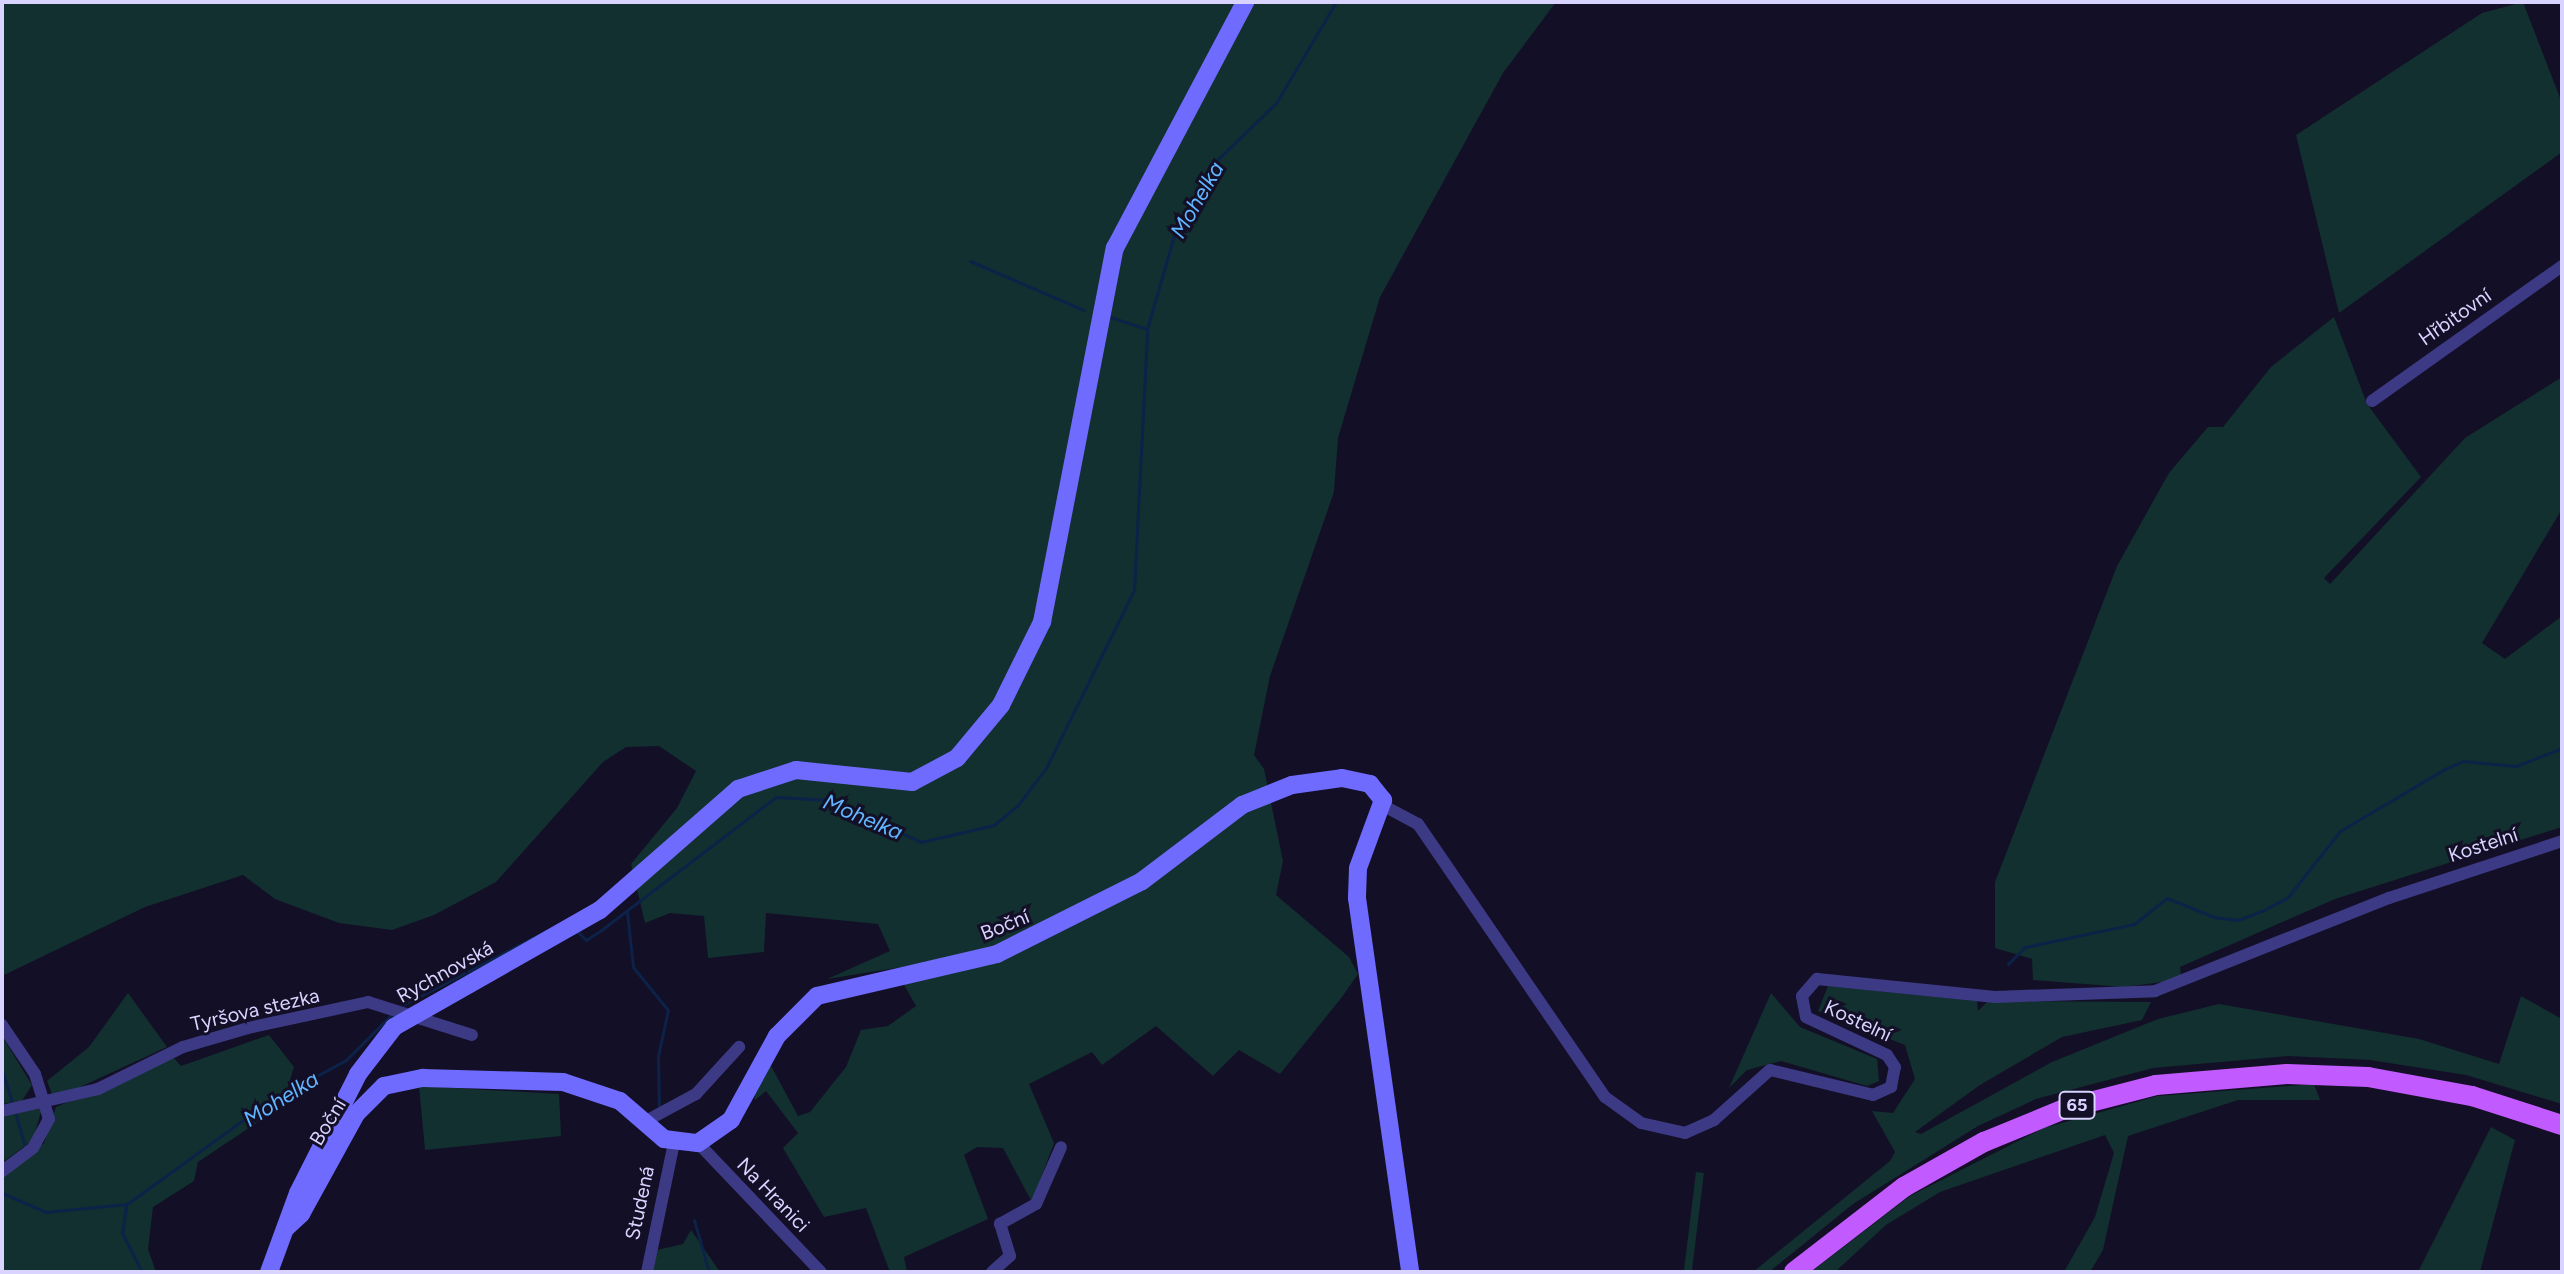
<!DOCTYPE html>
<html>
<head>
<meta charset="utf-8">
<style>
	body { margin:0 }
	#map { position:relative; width:2564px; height:1274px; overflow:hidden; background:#130f26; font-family:Figtree,sans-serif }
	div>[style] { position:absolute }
	.green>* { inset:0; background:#12302f; transform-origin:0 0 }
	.stream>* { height:3px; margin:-1.5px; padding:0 1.5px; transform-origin:1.5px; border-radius:1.5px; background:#0c2248 }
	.street>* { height:12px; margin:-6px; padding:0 6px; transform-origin:6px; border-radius:6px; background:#3d3a85 }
	.secondary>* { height:18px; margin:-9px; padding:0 9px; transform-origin:9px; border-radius:9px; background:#6f6bff }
	.primary>* { height:20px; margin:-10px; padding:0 10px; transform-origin:10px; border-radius:10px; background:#c25bff }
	span { translate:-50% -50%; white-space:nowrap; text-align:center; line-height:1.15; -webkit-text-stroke:6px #130f26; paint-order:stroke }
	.shield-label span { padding:2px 6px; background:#130f26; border:2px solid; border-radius:6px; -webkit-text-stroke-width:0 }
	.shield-label { font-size:18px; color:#d9d4ff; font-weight:700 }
	.street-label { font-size:20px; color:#d9d4ff }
	.water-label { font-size:22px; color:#62b6ff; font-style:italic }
	.frame { position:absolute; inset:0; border:4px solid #d9d4ff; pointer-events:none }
</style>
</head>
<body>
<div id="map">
	<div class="green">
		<div style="clip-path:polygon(2px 2px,1556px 2px,1503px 73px,1380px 297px,1338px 438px,1334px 492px,1270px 676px,1254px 755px,1264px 769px,1283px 861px,1276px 895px,1349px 957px,1358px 974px,1342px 997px,1280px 1074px,1239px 1050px,1213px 1076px,1156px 1026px,1102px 1065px,1092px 1052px,1029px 1084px,1054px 1143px,1032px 1202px,1003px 1148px,977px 1147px,964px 1155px,988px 1219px,904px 1257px,907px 1272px,890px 1272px,866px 1208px,824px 1217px,783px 1148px,798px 1133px,766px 1091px,755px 1100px,754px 1090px,770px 1064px,798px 1116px,810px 1112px,846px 1067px,861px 1030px,888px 1026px,916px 1006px,903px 983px,940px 961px,827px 979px,890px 951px,878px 924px,766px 913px,764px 952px,708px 958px,704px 916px,670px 913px,645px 923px,631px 864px,677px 808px,696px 771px,659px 746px,626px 747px,603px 762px,496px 882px,434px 915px,392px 930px,339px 923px,275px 899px,243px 875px,145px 907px,4px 975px,2px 987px)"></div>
		<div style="clip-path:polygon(2523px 2px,2562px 103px,2562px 152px,2339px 313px,2296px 135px,2482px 13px)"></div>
		<div style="clip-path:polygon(2334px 317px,2367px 404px,2421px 477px,2324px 578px,2330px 584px,2465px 438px,2562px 377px,2562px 509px,2482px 643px,2505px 659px,2562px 616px,2562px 827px,2335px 899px,2180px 967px,2181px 976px,2170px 981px,2124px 987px,2033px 980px,2032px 959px,1995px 948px,1995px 882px,2117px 566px,2169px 473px,2208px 427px,2223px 427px,2271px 367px)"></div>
		<div style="clip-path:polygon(1828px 986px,1977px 1001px,1978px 1011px,1988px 1001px,2151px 1002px,2142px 1020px,2062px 1037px,1980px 1085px,1915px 1132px,1921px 1134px,2052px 1062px,2158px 1019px,2219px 1004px,2419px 1039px,2499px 1064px,2521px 996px,2562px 1019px,2562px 1104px,2466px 1075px,2370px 1060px,2288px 1056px,2153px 1068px,2036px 1099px,1978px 1126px,1853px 1204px,1769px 1272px,1753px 1272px,1890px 1161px,1895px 1152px,1872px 1111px,1893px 1113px,1915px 1079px,1905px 1045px,1818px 1011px)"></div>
		<div style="clip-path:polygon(128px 993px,167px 1047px,54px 1099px,47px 1081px,89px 1047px)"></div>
		<div style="clip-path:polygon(1771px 993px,1800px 1027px,1877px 1059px,1879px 1081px,1867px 1086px,1781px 1061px,1747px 1070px,1729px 1088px)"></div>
		<div style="clip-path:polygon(269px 1035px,294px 1067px,282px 1106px,198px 1162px,194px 1181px,153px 1207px,148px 1249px,156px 1272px,2px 1272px,2px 1177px,44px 1143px,56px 1107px,174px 1058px,181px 1066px)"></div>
		<div style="clip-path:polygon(2px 1036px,32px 1085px,22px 1101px,2px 1104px)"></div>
		<div style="clip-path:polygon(2314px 1084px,2320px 1100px,2238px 1100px,2128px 1136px,2103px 1250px,2090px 1272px,2064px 1272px,2095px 1217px,2114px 1153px,2105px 1135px,1940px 1192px,1886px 1225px,1835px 1272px,1811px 1272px,1910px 1196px,2044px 1128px,2158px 1096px)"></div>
		<div style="clip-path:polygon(419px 1086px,559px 1094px,561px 1136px,425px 1150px)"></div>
		<div style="clip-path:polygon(42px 1108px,33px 1140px,2px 1163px,2px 1116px)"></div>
		<div style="clip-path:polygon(2491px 1127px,2515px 1140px,2480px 1272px,2418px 1272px)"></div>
		<div style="left:1696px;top:1172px;width:8px;height:102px;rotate:7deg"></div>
		<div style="clip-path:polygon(691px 1230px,720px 1272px,653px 1272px,657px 1250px,683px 1244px)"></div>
	</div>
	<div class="stream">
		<div style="left:970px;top:261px;width:124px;rotate:23.3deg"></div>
		<div style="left:1110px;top:317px;width:39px;rotate:18deg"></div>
		<div style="left:627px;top:912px;width:55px;rotate:83.8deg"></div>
		<div style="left:633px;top:967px;width:55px;rotate:50.9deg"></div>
		<div style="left:668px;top:1010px;width:47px;rotate:102.3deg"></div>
		<div style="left:658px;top:1056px;width:51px;rotate:88.9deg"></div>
		<div style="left:577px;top:931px;width:13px;rotate:45deg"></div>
		<div style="left:586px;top:940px;width:17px;rotate:-33deg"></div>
		<div style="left:600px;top:931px;width:221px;rotate:-37.3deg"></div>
		<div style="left:776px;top:797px;width:54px;rotate:3.2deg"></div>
		<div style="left:830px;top:800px;width:100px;rotate:24.8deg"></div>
		<div style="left:921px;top:842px;width:75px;rotate:-13.1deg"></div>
		<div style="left:994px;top:825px;width:31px;rotate:-40deg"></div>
		<div style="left:1018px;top:805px;width:46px;rotate:-52.9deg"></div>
		<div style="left:1046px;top:768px;width:199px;rotate:-63.7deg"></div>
		<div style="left:1134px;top:590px;width:261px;rotate:-87.1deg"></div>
		<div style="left:1147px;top:329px;width:101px;rotate:-73.9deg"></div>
		<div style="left:1175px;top:232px;width:79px;rotate:-60.5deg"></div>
		<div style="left:1214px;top:163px;width:86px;rotate:-44.1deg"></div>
		<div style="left:1276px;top:103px;width:117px;rotate:-59.3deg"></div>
		<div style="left:2008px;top:964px;width:24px;rotate:-45deg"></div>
		<div style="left:2025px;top:947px;width:111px;rotate:-11.9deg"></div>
		<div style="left:2134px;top:924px;width:42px;rotate:-38.2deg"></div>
		<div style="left:2167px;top:898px;width:51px;rotate:22deg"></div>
		<div style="left:2214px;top:917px;width:24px;rotate:7deg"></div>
		<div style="left:2238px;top:920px;width:26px;rotate:-21deg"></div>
		<div style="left:2262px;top:911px;width:30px;rotate:-28deg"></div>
		<div style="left:2288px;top:897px;width:84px;rotate:-51.8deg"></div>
		<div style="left:2340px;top:831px;width:122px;rotate:-30.6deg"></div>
		<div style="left:2445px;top:769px;width:20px;rotate:-24deg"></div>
		<div style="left:2463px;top:761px;width:53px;rotate:5.4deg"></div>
		<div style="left:2516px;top:766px;width:49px;rotate:-21.4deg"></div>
		<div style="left:399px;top:1007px;width:186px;rotate:-27.3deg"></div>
		<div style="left:2px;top:1071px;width:36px;rotate:72deg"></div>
		<div style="left:15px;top:1112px;width:36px;rotate:74deg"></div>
		<div style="left:2px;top:1193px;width:48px;rotate:23.4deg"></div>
		<div style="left:46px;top:1212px;width:81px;rotate:-5.6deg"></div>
		<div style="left:127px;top:1204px;width:170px;rotate:-35.9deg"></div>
		<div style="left:265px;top:1104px;width:92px;rotate:-28.5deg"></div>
		<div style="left:346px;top:1060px;width:66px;rotate:-45deg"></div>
		<div style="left:126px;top:1206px;width:27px;rotate:98deg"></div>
		<div style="left:122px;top:1233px;width:44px;rotate:62.9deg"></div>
		<div style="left:694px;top:1220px;width:54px;rotate:73.9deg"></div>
	</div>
	<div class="street">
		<div style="left:2372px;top:401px;width:233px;rotate:-35.4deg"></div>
		<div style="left:1384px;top:806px;width:38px;rotate:28deg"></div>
		<div style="left:1418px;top:824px;width:331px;rotate:55.6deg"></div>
		<div style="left:1605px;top:1097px;width:44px;rotate:35.8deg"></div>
		<div style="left:1641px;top:1123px;width:45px;rotate:12.8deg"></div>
		<div style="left:1685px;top:1133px;width:32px;rotate:-24deg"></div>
		<div style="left:1714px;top:1120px;width:75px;rotate:-41.8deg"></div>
		<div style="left:1770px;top:1070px;width:106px;rotate:13.6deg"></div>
		<div style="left:1873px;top:1095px;width:20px;rotate:-24deg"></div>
		<div style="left:1891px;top:1087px;width:20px;rotate:-79deg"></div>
		<div style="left:1895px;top:1067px;width:14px;rotate:-124deg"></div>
		<div style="left:1887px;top:1055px;width:89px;rotate:-154.9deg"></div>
		<div style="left:1806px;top:1017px;width:21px;rotate:-101deg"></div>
		<div style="left:1802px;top:996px;width:23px;rotate:-49deg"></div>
		<div style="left:1817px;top:979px;width:179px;rotate:5.8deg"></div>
		<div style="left:1995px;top:997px;width:160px;rotate:-2.1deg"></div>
		<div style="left:2155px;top:991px;width:252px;rotate:-21.7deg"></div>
		<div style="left:2389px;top:898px;width:182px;rotate:-18.2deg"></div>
		<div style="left:2px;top:1025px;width:59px;rotate:56deg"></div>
		<div style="left:35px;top:1074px;width:47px;rotate:72.7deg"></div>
		<div style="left:49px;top:1119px;width:33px;rotate:119deg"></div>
		<div style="left:33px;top:1148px;width:39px;rotate:143deg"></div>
		<div style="left:2px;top:1111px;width:98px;rotate:-12.9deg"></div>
		<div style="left:98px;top:1089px;width:95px;rotate:-26.3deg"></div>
		<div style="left:183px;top:1047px;width:68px;rotate:-16.3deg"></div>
		<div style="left:248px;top:1028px;width:123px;rotate:-12.2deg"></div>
		<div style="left:368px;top:1002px;width:109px;rotate:17.6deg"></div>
		<div style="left:644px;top:1122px;width:59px;rotate:-28.3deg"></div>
		<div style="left:696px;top:1094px;width:64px;rotate:-47.5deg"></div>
		<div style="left:698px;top:1143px;width:178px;rotate:46.4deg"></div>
		<div style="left:647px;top:1272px;width:132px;rotate:-78.2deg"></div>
		<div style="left:992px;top:1272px;width:24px;rotate:-42deg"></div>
		<div style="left:1010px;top:1256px;width:34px;rotate:-107deg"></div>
		<div style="left:1000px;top:1224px;width:41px;rotate:-29.1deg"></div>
		<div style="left:1036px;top:1204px;width:62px;rotate:-66.3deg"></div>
	</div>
	<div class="secondary">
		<div style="left:286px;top:1228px;width:21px;rotate:-43deg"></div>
		<div style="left:301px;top:1214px;width:114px;rotate:-61.2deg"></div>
		<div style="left:356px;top:1114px;width:40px;rotate:-45deg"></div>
		<div style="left:384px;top:1086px;width:40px;rotate:-12deg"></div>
		<div style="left:423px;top:1078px;width:140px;rotate:1.6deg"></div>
		<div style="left:563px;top:1082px;width:60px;rotate:18.4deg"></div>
		<div style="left:620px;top:1101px;width:58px;rotate:40.8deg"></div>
		<div style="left:664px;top:1139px;width:34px;rotate:7deg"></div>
		<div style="left:698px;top:1143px;width:40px;rotate:-34.9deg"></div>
		<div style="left:731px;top:1120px;width:96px;rotate:-61.3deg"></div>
		<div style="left:777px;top:1036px;width:57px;rotate:-45deg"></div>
		<div style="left:817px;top:996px;width:185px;rotate:-13.1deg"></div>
		<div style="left:997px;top:954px;width:162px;rotate:-26.7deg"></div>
		<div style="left:1142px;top:881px;width:126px;rotate:-37.2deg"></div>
		<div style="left:1242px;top:805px;width:54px;rotate:-21.8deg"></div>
		<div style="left:1292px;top:785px;width:50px;rotate:-8deg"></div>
		<div style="left:1342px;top:778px;width:29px;rotate:12deg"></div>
		<div style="left:1370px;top:784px;width:21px;rotate:51deg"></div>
		<div style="left:1383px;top:800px;width:72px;rotate:110.2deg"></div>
		<div style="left:1358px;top:868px;width:30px;rotate:92deg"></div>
		<div style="left:1357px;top:898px;width:378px;rotate:81.9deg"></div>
		<div style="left:269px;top:1272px;width:84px;rotate:-69.8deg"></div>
		<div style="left:298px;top:1193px;width:133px;rotate:-63.2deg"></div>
		<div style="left:358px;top:1074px;width:59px;rotate:-52.5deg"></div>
		<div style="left:394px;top:1027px;width:237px;rotate:-29.6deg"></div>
		<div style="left:600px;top:910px;width:184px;rotate:-41.2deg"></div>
		<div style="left:738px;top:789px;width:61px;rotate:-18.1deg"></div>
		<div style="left:796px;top:770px;width:117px;rotate:5.9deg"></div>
		<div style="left:912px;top:782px;width:51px;rotate:-28.1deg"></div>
		<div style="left:957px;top:758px;width:69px;rotate:-50.3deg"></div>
		<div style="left:1001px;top:705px;width:93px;rotate:-63.7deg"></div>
		<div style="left:1042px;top:622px;width:381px;rotate:-79deg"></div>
		<div style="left:1115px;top:248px;width:278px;rotate:-62.1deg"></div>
	</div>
	<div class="primary">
		<div style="left:1794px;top:1272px;width:139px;rotate:-37.7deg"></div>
		<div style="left:1904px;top:1187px;width:92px;rotate:-29.4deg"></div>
		<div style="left:1984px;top:1142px;width:90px;rotate:-22.3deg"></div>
		<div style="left:2067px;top:1108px;width:92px;rotate:-14.5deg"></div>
		<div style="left:2156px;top:1085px;width:131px;rotate:-4.8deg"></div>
		<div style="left:2287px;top:1074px;width:81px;rotate:2.1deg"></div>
		<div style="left:2368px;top:1077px;width:106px;rotate:10.4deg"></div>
		<div style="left:2472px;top:1096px;width:95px;rotate:17.9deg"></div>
	</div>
	<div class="shield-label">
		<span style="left:2077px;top:1105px">65</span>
	</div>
	<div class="street-label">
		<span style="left:2455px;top:317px;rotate:-35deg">Hřbitovní</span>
		<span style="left:2483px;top:845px;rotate:-18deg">Kostelní</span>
		<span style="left:1005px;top:925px;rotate:-22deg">Boční</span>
		<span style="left:445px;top:972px;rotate:-29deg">Rychnovská</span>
		<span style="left:255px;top:1010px;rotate:-13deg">Tyršova stezka</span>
		<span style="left:1858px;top:1021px;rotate:25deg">Kostelní</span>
		<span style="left:328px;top:1122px;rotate:-59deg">Boční</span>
		<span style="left:773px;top:1195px;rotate:46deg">Na Hranici</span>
		<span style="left:640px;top:1203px;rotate:-78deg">Studená</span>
	</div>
	<div class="water-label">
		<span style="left:1197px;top:200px;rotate:-60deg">Mohelka</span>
		<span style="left:863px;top:817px;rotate:23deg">Mohelka</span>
		<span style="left:281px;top:1099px;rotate:-32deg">Mohelka</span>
	</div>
	<div class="frame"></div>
</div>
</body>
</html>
